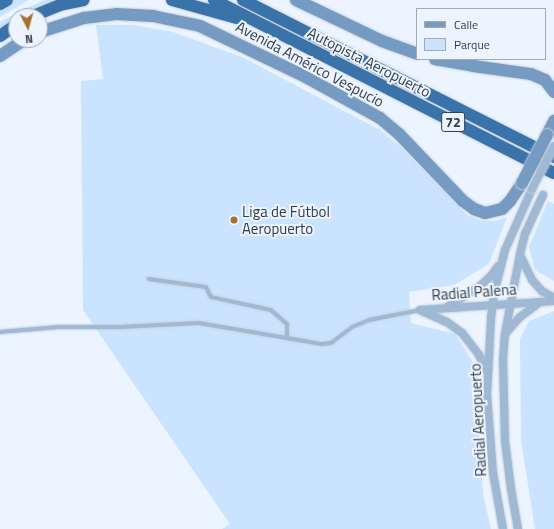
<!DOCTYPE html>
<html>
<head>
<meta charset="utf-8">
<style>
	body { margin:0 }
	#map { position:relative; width:554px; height:529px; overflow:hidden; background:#ecf5ff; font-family:"Titillium Web",sans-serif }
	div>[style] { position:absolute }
	.green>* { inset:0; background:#cae3fe }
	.roads { filter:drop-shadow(0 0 1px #c7d0da) drop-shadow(0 0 1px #c7d0da) }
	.lane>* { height:4px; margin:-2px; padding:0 2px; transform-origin:2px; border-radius:2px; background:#9fb9d4 }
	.street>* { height:8px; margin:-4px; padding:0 4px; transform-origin:4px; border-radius:4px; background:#9fb9d4 }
	.secondary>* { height:12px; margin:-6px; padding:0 6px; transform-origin:6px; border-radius:6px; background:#769bc3 }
	.highway>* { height:12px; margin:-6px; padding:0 6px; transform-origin:6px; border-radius:6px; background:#3a73aa }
	.bridges { filter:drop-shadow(0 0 1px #c7d0da) drop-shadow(0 0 1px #c7d0da) }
	.street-bridge>* { height:8px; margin:-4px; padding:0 4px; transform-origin:4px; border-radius:4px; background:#9fb9d4 }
	.secondary-bridge>* { height:12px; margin:-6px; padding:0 6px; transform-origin:6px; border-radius:6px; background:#769bc3 }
	.dots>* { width:11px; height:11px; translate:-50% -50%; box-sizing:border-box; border:2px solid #ecf5ff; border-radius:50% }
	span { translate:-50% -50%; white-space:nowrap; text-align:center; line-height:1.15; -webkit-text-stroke:4px #ecf5ff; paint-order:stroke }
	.shield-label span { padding:1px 3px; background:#ecf5ff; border:1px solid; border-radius:3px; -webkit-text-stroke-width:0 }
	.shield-label { font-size:14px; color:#343d47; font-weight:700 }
	.street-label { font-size:15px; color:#343d47 }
	.poi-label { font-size:15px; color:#343d47 }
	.left { translate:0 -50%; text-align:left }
	.legend { position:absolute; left:416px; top:8px; width:130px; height:52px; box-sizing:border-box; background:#ecf5ff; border:1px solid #a2abb5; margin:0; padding:5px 7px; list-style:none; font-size:12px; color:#343d47 }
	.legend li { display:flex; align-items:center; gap:8px; height:20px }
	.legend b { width:20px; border:1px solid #a2abb5 }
	.north { position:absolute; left:8px; top:8px; width:40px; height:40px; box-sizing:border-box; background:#ecf5ff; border:1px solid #a2abb5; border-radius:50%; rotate:174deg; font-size:11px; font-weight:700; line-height:16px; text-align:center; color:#343d47 }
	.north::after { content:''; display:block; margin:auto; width:14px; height:18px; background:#a6712b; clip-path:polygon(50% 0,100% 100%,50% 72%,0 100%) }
</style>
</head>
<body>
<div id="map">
	<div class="green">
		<div style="clip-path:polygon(13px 0,29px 0,0 17px,0 8px)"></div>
		<div style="clip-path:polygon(45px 0,64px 0,24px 16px,16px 16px,16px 20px,0 30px,0 22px,26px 8px)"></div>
		<div style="clip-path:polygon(96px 25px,134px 25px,173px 32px,242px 57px,380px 130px,402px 148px,467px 215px,482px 221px,495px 221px,507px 217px,489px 264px,454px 285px,409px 292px,411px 323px,455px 334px,475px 365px,483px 494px,491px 529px,222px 529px,230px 524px,83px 310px,81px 81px,103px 79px)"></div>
		<div style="clip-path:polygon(548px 201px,554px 204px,554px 281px,535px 270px,529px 247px)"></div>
		<div style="clip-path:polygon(554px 311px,554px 529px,535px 529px,521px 440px,520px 339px,529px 321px)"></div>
	</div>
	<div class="roads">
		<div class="lane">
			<div style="left:0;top:332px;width:58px;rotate:-4.9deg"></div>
			<div style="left:58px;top:327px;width:62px"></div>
			<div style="left:120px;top:327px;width:79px;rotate:-2.9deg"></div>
			<div style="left:199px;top:323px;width:89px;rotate:9.7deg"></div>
			<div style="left:287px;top:338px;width:14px;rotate:-90deg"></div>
			<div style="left:287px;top:324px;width:21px;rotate:-139deg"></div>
			<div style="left:271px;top:310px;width:61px;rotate:-167.8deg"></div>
			<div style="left:211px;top:297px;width:11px;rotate:-117deg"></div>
			<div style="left:206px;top:287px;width:58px;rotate:-172deg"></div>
			<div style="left:287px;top:338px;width:36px;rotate:10deg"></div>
			<div style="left:322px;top:344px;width:9px;rotate:-6deg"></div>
			<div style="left:331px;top:343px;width:26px;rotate:-37deg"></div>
			<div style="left:352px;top:327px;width:18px;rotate:-22deg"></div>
			<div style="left:369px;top:320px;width:52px;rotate:-11.1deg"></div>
		</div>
		<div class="street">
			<div style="left:521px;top:257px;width:25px;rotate:64deg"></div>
			<div style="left:532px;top:280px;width:15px;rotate:48deg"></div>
			<div style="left:542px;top:291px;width:14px;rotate:30deg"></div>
			<div style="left:447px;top:307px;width:36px;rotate:-32deg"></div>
			<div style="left:478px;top:288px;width:18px;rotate:-43deg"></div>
			<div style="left:491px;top:276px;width:12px;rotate:-55deg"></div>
			<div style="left:420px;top:310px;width:134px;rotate:-3.8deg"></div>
			<div style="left:422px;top:311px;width:27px;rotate:24deg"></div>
			<div style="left:447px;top:322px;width:19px;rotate:36deg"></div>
			<div style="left:462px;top:333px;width:28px;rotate:52deg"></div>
			<div style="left:479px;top:355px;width:17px;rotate:65deg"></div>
			<div style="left:506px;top:333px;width:21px;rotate:-49deg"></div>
			<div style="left:520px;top:317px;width:25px;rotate:-37deg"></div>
			<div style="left:503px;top:529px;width:57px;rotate:-100.1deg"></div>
			<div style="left:493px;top:473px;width:78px;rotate:-94.4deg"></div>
			<div style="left:487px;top:395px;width:77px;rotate:-87deg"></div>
			<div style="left:491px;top:318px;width:24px;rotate:-83deg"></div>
			<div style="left:494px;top:294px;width:45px;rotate:-76deg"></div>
			<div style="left:505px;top:250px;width:67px;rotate:-66.1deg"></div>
			<div style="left:518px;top:529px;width:41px;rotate:-99.9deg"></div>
			<div style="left:511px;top:489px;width:48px;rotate:-97.1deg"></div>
			<div style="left:505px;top:441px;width:81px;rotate:-91.4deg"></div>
			<div style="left:503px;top:360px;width:26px;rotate:-86deg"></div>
			<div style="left:505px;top:334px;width:81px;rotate:-79.4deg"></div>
			<div style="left:520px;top:254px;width:21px;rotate:-76deg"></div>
			<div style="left:525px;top:234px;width:43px;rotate:-65.2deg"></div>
		</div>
		<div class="secondary">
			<div style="left:296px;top:0;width:95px;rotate:25.5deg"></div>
			<div style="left:382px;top:41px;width:37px;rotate:20deg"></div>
			<div style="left:40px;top:32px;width:46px;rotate:-17.7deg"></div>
			<div style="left:84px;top:18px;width:32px;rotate:-7deg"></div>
			<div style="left:116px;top:14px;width:37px;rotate:3deg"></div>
			<div style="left:153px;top:16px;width:48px;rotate:12deg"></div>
			<div style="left:200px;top:26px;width:113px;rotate:25.7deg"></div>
			<div style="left:302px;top:75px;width:89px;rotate:28.9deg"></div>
			<div style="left:380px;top:118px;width:25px;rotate:40deg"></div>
			<div style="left:399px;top:134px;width:93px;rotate:46.3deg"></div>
			<div style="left:463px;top:201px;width:14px;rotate:36deg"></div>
			<div style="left:474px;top:209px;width:12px;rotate:20deg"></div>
			<div style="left:485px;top:213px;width:17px;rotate:-13deg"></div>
			<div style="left:502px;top:209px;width:11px;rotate:-45deg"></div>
			<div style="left:510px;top:201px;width:22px;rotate:-56deg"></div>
			<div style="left:0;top:56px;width:29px;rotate:-34deg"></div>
			<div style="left:435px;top:59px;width:39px;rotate:10deg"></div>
			<div style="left:473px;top:66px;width:59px;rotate:7.9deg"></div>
			<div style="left:531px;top:74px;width:15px;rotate:23deg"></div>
			<div style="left:545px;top:80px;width:15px;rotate:53deg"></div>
			<div style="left:547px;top:135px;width:16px;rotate:-63deg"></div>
		</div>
		<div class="highway">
			<div style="left:172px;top:0;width:67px;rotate:15.5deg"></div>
			<div style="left:214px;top:0;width:381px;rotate:27deg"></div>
			<div style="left:243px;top:0;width:348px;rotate:26.8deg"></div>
			<div style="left:0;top:4px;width:8px;rotate:-30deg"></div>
			<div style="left:33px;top:16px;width:29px;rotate:-22deg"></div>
			<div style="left:60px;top:5px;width:24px;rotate:-12deg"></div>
			<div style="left:0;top:36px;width:19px;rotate:-35deg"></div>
		</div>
	</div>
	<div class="bridges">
		<div class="street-bridge">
			<div style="left:532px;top:189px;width:48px;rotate:-62.9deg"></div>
		</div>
		<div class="secondary-bridge">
			<div style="left:522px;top:183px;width:54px;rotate:-62.5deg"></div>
		</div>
	</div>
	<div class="dots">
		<div style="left:234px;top:220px;background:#a6712b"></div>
	</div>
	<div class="shield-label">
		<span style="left:453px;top:122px">72</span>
	</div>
	<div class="street-label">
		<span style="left:369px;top:62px;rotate:27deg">Autopista Aeropuerto</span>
		<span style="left:310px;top:64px;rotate:28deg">Avenida Américo Vespucio</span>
		<span style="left:474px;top:292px;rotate:-4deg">Radial Palena</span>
		<span style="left:478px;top:420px;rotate:-93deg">Radial Aeropuerto</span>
	</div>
	<div class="poi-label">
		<span class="left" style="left:242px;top:220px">Liga de Fútbol<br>Aeropuerto</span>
	</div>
	<ul class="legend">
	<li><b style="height:5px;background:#769bc3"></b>Calle</li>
	<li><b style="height:11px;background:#cae3fe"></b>Parque</li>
	</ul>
	<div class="north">N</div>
</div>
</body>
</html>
